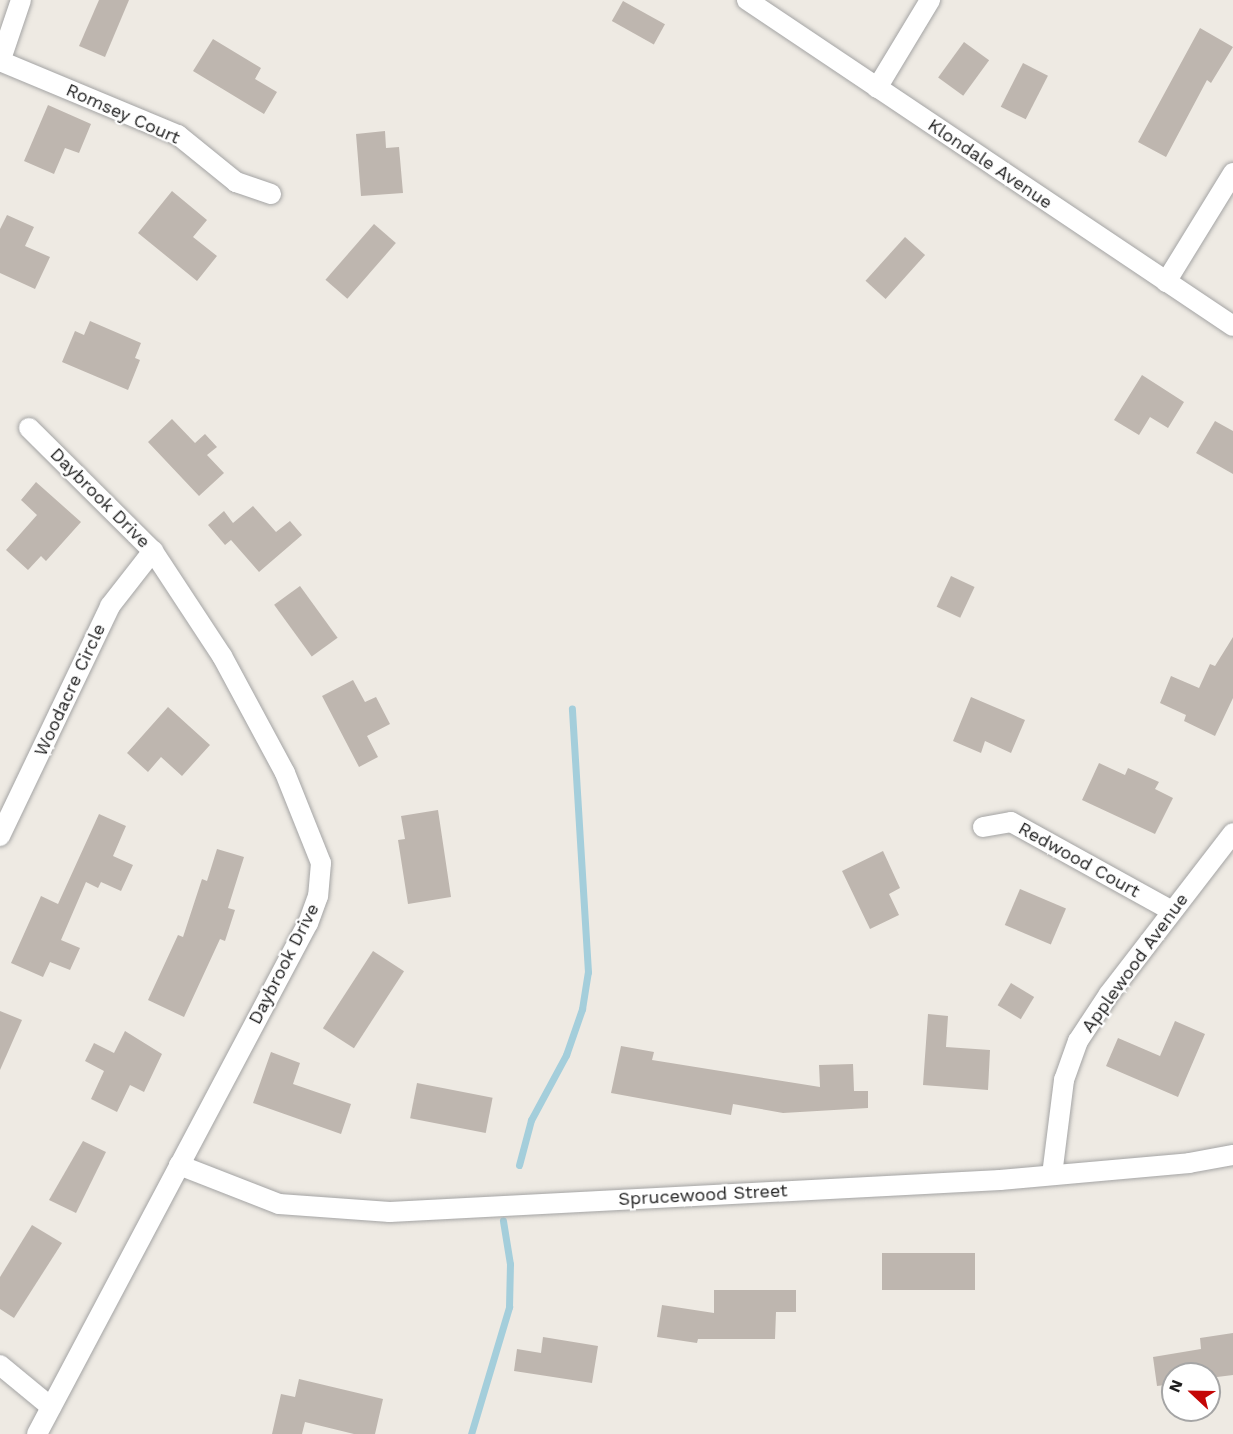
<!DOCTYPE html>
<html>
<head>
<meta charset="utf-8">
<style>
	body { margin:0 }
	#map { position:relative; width:1233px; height:1434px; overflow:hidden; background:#eeeae3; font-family:"Work Sans",sans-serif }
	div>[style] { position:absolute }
	.stream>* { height:7px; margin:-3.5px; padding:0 3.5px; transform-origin:3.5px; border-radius:3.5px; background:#a4cedb }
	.building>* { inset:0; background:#beb6af; transform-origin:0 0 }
	.roads { filter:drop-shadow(0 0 2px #a4a4a4) drop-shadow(0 0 2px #a4a4a4) }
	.street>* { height:20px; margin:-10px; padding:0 10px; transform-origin:10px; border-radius:10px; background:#fff }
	span { translate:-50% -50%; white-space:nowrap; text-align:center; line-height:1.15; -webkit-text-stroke:4.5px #fff; paint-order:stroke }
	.street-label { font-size:18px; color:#1d1d1d }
	.north { position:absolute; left:1161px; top:1362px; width:60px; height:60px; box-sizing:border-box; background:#fff; border:2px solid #a5a5a5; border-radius:50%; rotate:292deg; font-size:16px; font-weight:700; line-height:24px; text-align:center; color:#1d1d1d }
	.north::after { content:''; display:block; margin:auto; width:21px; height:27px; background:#c40606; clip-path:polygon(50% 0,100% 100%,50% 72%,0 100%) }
</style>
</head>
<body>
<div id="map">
	<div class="stream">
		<div style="left:519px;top:1165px;width:47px;rotate:-75.1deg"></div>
		<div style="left:531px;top:1120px;width:74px;rotate:-61.7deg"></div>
		<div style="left:566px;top:1055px;width:49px;rotate:-70.8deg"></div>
		<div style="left:582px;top:1009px;width:37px;rotate:-81deg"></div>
		<div style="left:588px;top:972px;width:264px;rotate:-93.5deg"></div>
		<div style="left:471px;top:1434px;width:133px;rotate:-73.3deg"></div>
		<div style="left:509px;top:1307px;width:43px;rotate:-88.7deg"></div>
		<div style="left:510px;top:1264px;width:44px;rotate:-99.2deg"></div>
	</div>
	<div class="building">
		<div style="clip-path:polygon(99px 0,129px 0,105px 57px,79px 46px)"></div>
		<div style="left:623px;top:1px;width:48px;height:23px;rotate:29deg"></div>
		<div style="clip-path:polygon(1200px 28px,1233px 47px,1211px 83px,1207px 80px,1166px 157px,1138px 142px)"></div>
		<div style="clip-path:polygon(213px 39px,261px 68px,255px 79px,277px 92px,264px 114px,193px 71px)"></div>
		<div style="left:964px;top:42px;width:31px;height:44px;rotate:36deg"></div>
		<div style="left:1023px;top:63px;width:28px;height:49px;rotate:27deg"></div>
		<div style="clip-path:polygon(48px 105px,91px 124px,79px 153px,65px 148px,54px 174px,24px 161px)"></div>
		<div style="clip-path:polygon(385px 131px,386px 148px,399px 147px,403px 193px,361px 196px,356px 134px)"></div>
		<div style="clip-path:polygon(172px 191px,207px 220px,193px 237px,217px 256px,197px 281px,138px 233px)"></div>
		<div style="clip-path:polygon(7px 215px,34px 227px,25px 246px,50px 257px,35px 289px,0 273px,0 229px)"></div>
		<div style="left:374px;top:224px;width:29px;height:74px;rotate:41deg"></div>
		<div style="left:905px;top:237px;width:27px;height:59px;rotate:42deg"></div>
		<div style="clip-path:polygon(90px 321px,141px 343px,135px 358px,140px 360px,128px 390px,62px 362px,75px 331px,84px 335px)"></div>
		<div style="clip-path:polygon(1142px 375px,1184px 402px,1168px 428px,1150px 417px,1139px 435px,1114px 420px)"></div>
		<div style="clip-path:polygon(172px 419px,195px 443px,205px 434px,217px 447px,207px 455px,224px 473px,199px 496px,148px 442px)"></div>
		<div style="clip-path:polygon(1215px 421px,1233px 431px,1233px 474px,1196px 453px)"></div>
		<div style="clip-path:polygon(36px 482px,81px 522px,46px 561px,41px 556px,28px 570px,6px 550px,37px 515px,21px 500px)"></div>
		<div style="clip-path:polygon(253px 506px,276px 532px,290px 521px,302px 535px,259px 572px,231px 540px,225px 545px,208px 525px,224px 511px,233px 523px)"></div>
		<div style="left:951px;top:576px;width:26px;height:34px;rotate:25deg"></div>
		<div style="left:300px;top:586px;width:64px;height:32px;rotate:54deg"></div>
		<div style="clip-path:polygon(1233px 637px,1233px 698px,1215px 736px,1184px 721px,1186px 715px,1160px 703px,1171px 676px,1199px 688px,1210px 664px,1215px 666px)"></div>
		<div style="clip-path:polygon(353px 680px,365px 702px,376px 697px,390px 724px,367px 736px,378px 757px,359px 767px,322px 696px)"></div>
		<div style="clip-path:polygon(971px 697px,1025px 720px,1011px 753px,985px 741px,981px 753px,953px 741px)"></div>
		<div style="clip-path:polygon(168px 707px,210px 745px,182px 776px,161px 757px,148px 772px,127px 753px)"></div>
		<div style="clip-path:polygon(1099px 763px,1125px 775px,1128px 768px,1159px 782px,1155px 789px,1173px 798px,1155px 834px,1082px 800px)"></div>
		<div style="clip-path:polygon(438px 810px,451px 897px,408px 904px,398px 840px,405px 839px,401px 816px)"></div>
		<div style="clip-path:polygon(99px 814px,126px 826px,113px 856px,133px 865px,121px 891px,101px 882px,98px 888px,86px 882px,61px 940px,80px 948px,70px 970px,50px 962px,43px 977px,11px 963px,41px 896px,58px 904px)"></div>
		<div style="clip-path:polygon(217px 849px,244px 857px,228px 908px,235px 910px,225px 941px,220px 939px,184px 1017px,148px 1000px,178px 935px,183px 937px,202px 879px,207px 881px)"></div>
		<div style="clip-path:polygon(883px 851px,900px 888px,889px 894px,899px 915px,870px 929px,842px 871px)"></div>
		<div style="left:1020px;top:889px;width:50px;height:39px;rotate:23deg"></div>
		<div style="left:373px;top:951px;width:37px;height:92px;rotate:33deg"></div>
		<div style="left:1011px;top:983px;width:27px;height:26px;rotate:31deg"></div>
		<div style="clip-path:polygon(0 1011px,22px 1020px,0 1070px)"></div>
		<div style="clip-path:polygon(928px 1014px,948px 1016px,946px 1047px,990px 1050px,988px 1090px,923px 1085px)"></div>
		<div style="clip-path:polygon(1175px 1021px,1205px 1034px,1178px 1097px,1106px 1066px,1118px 1038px,1160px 1056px)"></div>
		<div style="clip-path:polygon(125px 1031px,162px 1054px,144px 1092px,130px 1085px,117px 1112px,91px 1099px,104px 1071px,85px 1061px,94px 1043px,114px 1053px)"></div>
		<div style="clip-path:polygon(621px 1046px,654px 1052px,652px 1060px,820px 1087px,819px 1065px,853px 1064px,854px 1091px,868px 1091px,868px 1108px,783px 1113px,733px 1104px,731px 1115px,611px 1093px)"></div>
		<div style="clip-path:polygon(271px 1052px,300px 1063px,293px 1084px,351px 1104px,341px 1134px,253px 1103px)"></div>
		<div style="left:417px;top:1083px;width:77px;height:36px;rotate:11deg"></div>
		<div style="clip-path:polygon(83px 1141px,106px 1152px,76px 1213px,49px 1200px)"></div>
		<div style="clip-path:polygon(32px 1225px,62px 1243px,14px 1318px,0 1309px,0 1277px)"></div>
		<div style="left:975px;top:1253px;width:37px;height:93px;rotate:90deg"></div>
		<div style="clip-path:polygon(714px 1290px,796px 1290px,796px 1312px,776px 1312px,775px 1339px,698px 1339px,697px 1343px,657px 1337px,662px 1305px,714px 1313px)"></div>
		<div style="clip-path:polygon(1233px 1333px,1233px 1375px,1209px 1378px,1209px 1374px,1173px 1374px,1173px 1384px,1157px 1386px,1153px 1357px,1201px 1349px,1200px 1338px)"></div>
		<div style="clip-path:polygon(543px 1337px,598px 1346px,592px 1383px,514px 1371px,517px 1349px,541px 1353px)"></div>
		<div style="clip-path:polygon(299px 1379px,383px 1399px,375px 1434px,354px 1434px,305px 1422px,302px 1434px,272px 1434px,281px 1394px,295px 1397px)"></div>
	</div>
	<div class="roads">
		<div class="street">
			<div style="left:747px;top:0;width:585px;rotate:33.85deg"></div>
			<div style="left:0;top:61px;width:193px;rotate:22.6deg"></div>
			<div style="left:178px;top:135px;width:75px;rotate:39deg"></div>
			<div style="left:236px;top:182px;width:37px;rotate:19deg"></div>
			<div style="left:0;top:62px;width:65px;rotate:-71.3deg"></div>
			<div style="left:877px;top:88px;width:103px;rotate:-58.9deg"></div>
			<div style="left:1166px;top:282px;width:128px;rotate:-58.4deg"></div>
			<div style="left:29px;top:428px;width:175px;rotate:44.8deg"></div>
			<div style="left:153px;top:551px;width:126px;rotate:56.7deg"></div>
			<div style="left:222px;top:656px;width:133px;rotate:61.7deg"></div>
			<div style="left:285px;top:773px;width:97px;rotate:68.2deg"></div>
			<div style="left:321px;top:863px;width:33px;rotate:95deg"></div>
			<div style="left:318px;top:896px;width:29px;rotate:110deg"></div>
			<div style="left:308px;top:923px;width:578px;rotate:117.94deg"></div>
			<div style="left:983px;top:827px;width:28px;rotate:-10deg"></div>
			<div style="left:1011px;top:822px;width:184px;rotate:28.9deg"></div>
			<div style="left:0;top:836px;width:255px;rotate:-64.4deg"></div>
			<div style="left:110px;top:606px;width:70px;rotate:-52deg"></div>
			<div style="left:179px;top:1165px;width:107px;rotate:21.3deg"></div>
			<div style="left:279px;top:1204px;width:111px;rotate:4.1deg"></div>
			<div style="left:390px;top:1212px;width:611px;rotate:-3deg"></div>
			<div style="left:1000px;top:1180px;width:190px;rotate:-5.1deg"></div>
			<div style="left:1189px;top:1163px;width:45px;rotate:-10.3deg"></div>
			<div style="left:1052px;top:1175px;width:96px;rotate:-82.8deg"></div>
			<div style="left:1064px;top:1080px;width:41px;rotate:-70.3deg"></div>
			<div style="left:1078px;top:1041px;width:56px;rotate:-56.6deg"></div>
			<div style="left:1109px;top:994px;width:203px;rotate:-52.4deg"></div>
			<div style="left:0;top:1365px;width:66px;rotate:39.5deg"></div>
		</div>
	</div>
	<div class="street-label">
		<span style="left:123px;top:114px;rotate:24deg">Romsey Court</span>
		<span style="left:990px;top:164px;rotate:34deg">Klondale Avenue</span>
		<span style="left:100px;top:498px;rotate:45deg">Daybrook Drive</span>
		<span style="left:70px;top:690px;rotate:-65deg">Woodacre Circle</span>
		<span style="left:1079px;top:860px;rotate:29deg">Redwood Court</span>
		<span style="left:1135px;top:963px;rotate:-54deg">Applewood Avenue</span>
		<span style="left:284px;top:964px;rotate:-63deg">Daybrook Drive</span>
		<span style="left:703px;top:1195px;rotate:-3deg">Sprucewood Street</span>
	</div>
	<div class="north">N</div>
</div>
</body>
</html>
